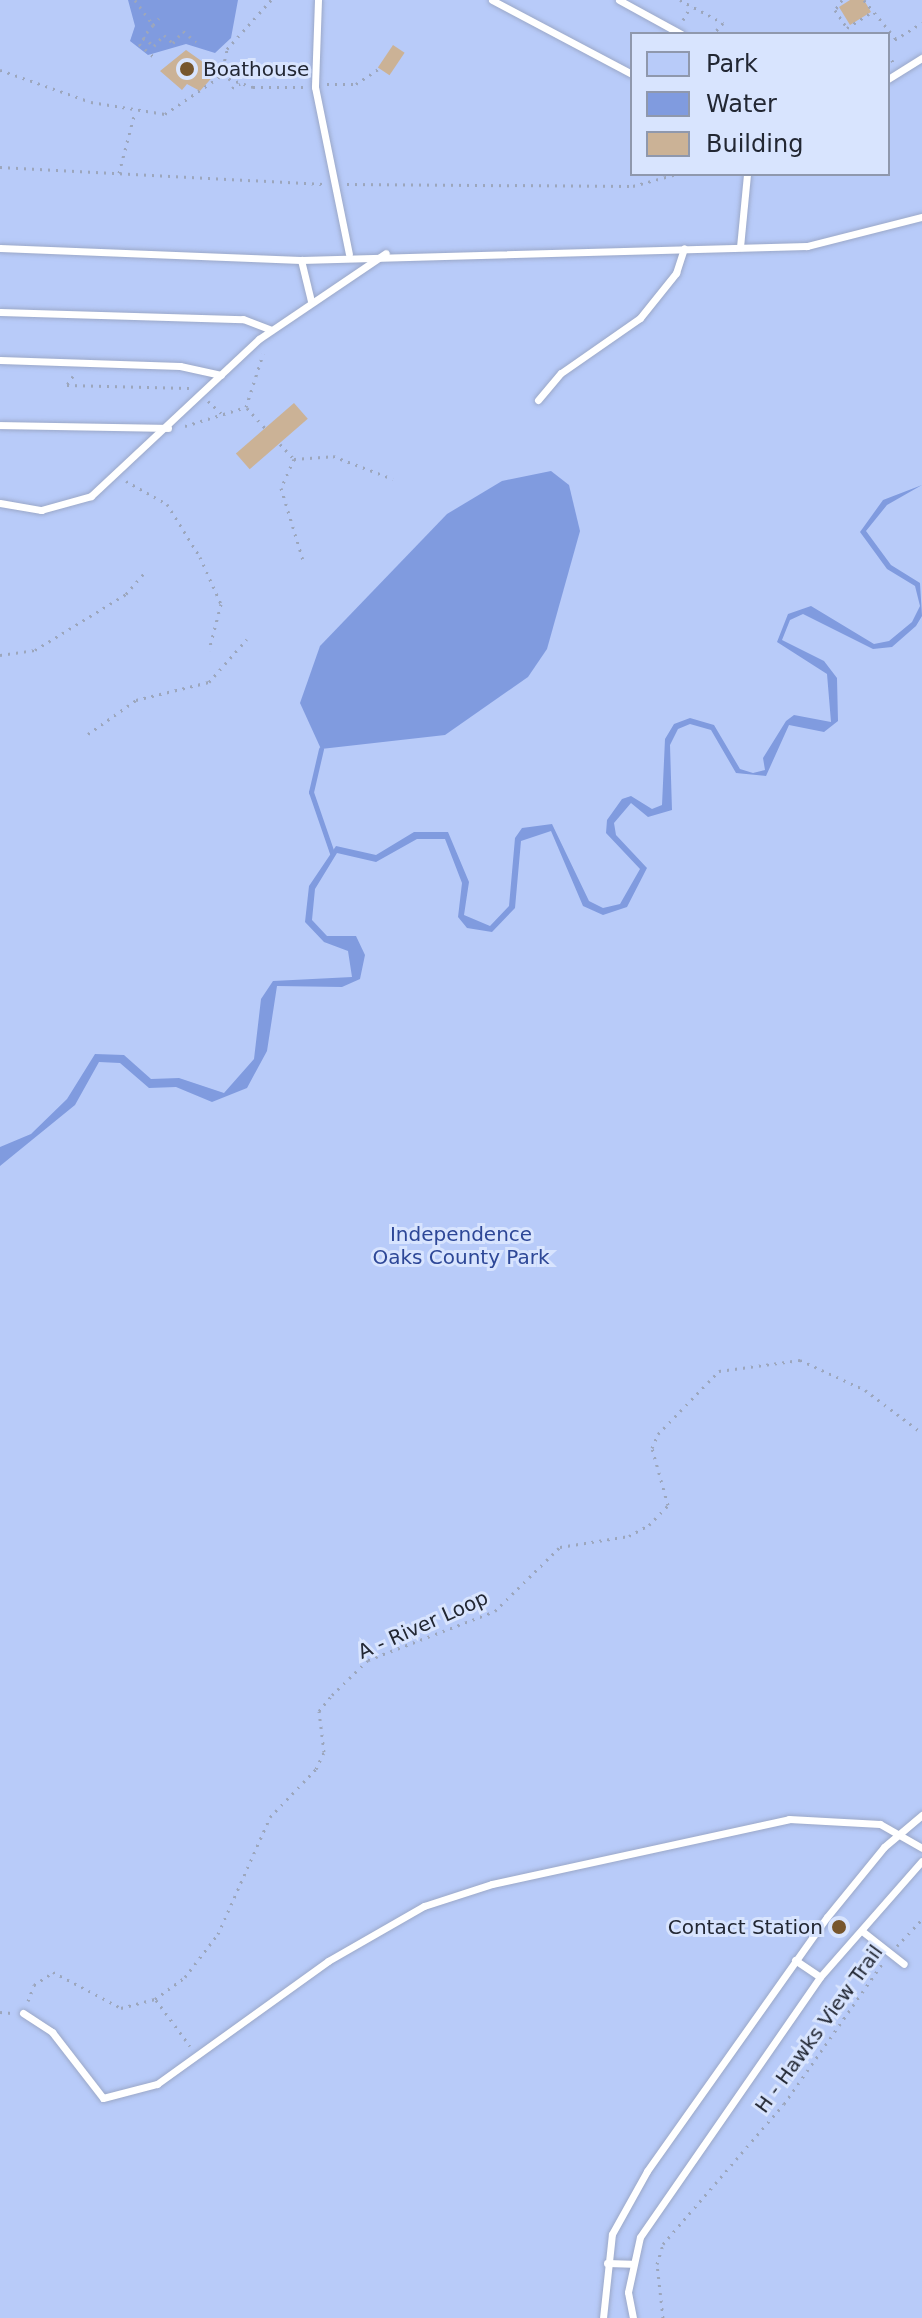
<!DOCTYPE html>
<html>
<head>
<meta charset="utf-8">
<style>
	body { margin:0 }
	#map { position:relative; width:922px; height:2318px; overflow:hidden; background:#d8e4fe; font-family:"DejaVu Sans",sans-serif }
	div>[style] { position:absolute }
	.green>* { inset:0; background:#b8cbf9 }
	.water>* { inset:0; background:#809bdf }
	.stream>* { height:5px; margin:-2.5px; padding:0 2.5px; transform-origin:2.5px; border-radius:2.5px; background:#809bdf }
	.building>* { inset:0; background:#cbb296; transform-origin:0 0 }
	.path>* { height:3px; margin-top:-1.5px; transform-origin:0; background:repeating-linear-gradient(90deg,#9ca6bc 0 2px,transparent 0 8px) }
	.roads { filter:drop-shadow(0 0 2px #9ba8c8) drop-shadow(0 0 2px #9ba8c8) }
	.lane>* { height:7px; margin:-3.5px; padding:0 3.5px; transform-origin:3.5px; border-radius:3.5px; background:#fff }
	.dots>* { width:22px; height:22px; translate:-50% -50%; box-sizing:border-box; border:4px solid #d8e4fe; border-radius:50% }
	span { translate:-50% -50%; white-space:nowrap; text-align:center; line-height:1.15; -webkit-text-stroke:6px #d8e4fe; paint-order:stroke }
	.poi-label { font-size:20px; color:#222733 }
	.left { translate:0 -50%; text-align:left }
	.right { translate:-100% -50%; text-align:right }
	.park-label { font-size:20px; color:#2d4797 }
	.street-label { font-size:20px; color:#222733 }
	.legend { position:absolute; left:630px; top:32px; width:260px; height:144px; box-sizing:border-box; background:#d8e4fe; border:2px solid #8f98ad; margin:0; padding:10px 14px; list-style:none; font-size:24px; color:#222733 }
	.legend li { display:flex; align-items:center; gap:16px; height:40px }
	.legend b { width:40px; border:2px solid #8f98ad }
</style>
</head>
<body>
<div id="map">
	<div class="green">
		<div style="clip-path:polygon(evenodd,0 0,922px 0,922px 2318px,0 2318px,0 0,632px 34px,888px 34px,888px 174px,632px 174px,632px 34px)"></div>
	</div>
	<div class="water">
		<div style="clip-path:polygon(128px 0,238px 0,231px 38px,215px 53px,186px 44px,148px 55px,130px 41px,135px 26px)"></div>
		<div style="clip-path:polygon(551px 471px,569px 485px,580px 531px,547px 649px,528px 677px,445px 735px,321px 749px,300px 703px,320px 646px,447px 514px,502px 481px)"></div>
		<div style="clip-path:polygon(922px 485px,887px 505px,866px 531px,891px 565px,920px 583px,922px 616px,916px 626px,892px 647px,873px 649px,803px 614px,790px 620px,782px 640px,824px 661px,837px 678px,838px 721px,824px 732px,789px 725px,766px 776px,736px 773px,711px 730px,690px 724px,678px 729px,670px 745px,672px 810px,648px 817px,631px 803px,614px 823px,616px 835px,647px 868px,627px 907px,603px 915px,583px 906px,551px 831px,521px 841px,515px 908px,492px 932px,467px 928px,458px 917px,462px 883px,445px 839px,417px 839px,376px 862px,337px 853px,315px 889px,312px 920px,327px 936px,356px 936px,365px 955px,360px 979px,342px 987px,277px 986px,267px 1051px,247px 1088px,212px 1102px,176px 1087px,149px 1088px,120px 1063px,99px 1062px,75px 1105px,0 1166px,0 1147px,31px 1134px,67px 1099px,95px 1054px,124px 1055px,151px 1079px,179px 1078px,224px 1093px,254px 1059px,261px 999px,273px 981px,352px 977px,348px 951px,324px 942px,305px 922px,309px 886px,336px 846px,376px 855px,414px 832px,448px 832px,469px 882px,464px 915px,490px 926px,509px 906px,515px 838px,522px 828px,552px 824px,589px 901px,603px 908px,620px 904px,640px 869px,606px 833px,607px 820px,622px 799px,631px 796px,652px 809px,662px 805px,665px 739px,674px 724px,690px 718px,714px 725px,740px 769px,753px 773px,765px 770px,763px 758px,786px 721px,794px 715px,831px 722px,827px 674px,777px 642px,788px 614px,811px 606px,874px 644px,889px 641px,912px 622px,920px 606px,915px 586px,887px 569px,860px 532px,883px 500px)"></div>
	</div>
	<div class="stream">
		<div style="left:321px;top:749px;width:44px;rotate:103.1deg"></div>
		<div style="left:311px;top:792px;width:65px;rotate:71deg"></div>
	</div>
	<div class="building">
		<div style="clip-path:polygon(850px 0,864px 0,871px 12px,850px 25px,839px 7px)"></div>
		<div style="left:393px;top:45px;width:14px;height:27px;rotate:34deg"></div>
		<div style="clip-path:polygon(186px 50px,217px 72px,200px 91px,187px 84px,182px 90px,160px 71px)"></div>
		<div style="left:294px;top:403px;width:21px;height:77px;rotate:49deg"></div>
	</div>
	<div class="path">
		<div style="left:135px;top:0;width:31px;rotate:54deg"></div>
		<div style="left:153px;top:25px;width:16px;rotate:130deg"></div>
		<div style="left:143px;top:37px;width:14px;rotate:39deg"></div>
		<div style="left:154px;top:46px;width:15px;rotate:-48deg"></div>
		<div style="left:164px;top:35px;width:12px;rotate:42deg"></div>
		<div style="left:173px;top:43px;width:16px;rotate:-50deg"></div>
		<div style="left:183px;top:31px;width:17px;rotate:40deg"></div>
		<div style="left:680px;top:0;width:49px;rotate:28.1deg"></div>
		<div style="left:723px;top:23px;width:15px;rotate:132deg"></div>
		<div style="left:842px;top:0;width:12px;rotate:125deg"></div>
		<div style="left:835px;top:10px;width:22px;rotate:56deg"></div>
		<div style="left:847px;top:28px;width:30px;rotate:-33deg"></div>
		<div style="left:864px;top:0;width:50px;rotate:50.6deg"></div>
		<div style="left:683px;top:20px;width:16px;rotate:-60deg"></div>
		<div style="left:153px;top:25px;width:9px;rotate:-49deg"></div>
		<div style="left:144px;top:38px;width:8px;rotate:130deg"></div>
		<div style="left:139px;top:44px;width:20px;rotate:41deg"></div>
		<div style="left:888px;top:44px;width:40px;rotate:-32deg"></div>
		<div style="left:888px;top:53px;width:13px;rotate:61deg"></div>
		<div style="left:0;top:70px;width:96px;rotate:19.4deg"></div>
		<div style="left:91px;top:102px;width:75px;rotate:9.2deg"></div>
		<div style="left:165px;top:114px;width:68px;rotate:-34.2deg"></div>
		<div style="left:221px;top:76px;width:28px;rotate:-77deg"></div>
		<div style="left:227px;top:49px;width:66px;rotate:-48.1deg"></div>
		<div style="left:221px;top:76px;width:34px;rotate:19deg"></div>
		<div style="left:253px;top:87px;width:51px"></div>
		<div style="left:327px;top:84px;width:29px"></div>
		<div style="left:356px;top:84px;width:27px;rotate:-34deg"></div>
		<div style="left:232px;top:88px;width:9px;rotate:-27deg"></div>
		<div style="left:0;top:167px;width:324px;rotate:3deg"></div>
		<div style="left:119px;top:173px;width:63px;rotate:-75.3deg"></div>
		<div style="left:347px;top:184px;width:286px;rotate:0.4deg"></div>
		<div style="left:633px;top:186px;width:46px;rotate:-15.3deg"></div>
		<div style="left:73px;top:376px;width:11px;rotate:124deg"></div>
		<div style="left:67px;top:385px;width:122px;rotate:1.4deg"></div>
		<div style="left:208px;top:401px;width:19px;rotate:43deg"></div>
		<div style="left:247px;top:408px;width:28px;rotate:48deg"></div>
		<div style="left:185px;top:426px;width:64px;rotate:-17.3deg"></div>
		<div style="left:246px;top:407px;width:56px;rotate:-72.2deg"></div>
		<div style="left:280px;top:444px;width:21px;rotate:47deg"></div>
		<div style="left:294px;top:459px;width:39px;rotate:-4deg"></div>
		<div style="left:333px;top:456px;width:64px;rotate:21deg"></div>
		<div style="left:294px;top:459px;width:32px;rotate:114deg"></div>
		<div style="left:281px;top:488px;width:78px;rotate:73deg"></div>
		<div style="left:126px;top:481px;width:47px;rotate:29.3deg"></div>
		<div style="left:167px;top:504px;width:62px;rotate:58.1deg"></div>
		<div style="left:200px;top:557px;width:51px;rotate:65.9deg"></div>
		<div style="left:221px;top:604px;width:48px;rotate:104.6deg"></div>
		<div style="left:0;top:655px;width:35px;rotate:-8deg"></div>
		<div style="left:35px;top:650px;width:107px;rotate:-31.6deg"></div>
		<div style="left:126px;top:594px;width:29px;rotate:-49deg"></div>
		<div style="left:88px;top:734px;width:59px;rotate:-35.3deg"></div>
		<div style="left:136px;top:700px;width:75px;rotate:-13.9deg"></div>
		<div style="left:209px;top:682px;width:57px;rotate:-48.5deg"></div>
		<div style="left:897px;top:1946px;width:37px;rotate:-47deg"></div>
		<div style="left:156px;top:2000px;width:57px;rotate:53.5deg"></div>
		<div style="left:28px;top:2001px;width:17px;rotate:-69deg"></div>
		<div style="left:34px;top:1985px;width:23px;rotate:-34deg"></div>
		<div style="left:53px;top:1972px;width:77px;rotate:27.9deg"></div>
		<div style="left:121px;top:2008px;width:35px;rotate:-15deg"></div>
		<div style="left:155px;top:1999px;width:37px;rotate:-36deg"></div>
		<div style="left:185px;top:1977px;width:54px;rotate:-52.5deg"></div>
		<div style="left:218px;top:1934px;width:128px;rotate:-66deg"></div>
		<div style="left:270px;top:1817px;width:66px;rotate:-46.2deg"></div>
		<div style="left:316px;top:1769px;width:19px;rotate:-65deg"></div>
		<div style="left:324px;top:1752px;width:41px;rotate:-97deg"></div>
		<div style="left:319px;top:1711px;width:21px;rotate:-51deg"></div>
		<div style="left:332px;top:1695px;width:50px;rotate:-44.2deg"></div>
		<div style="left:368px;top:1660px;width:136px;rotate:-21.1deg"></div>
		<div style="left:495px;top:1611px;width:91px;rotate:-44.6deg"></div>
		<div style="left:560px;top:1547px;width:70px;rotate:-9.1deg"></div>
		<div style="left:629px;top:1536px;width:23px;rotate:-29deg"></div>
		<div style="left:649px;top:1525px;width:28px;rotate:-46deg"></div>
		<div style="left:668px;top:1505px;width:59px;rotate:-105.7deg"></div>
		<div style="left:652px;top:1448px;width:15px;rotate:-67deg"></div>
		<div style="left:658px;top:1434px;width:88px;rotate:-45.9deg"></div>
		<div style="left:719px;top:1371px;width:82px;rotate:-7.7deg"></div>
		<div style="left:800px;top:1360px;width:72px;rotate:24.8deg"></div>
		<div style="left:865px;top:1390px;width:71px;rotate:37deg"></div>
		<div style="left:0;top:2012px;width:12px;rotate:5deg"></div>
		<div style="left:663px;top:2318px;width:54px;rotate:-96.3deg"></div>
		<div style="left:657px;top:2264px;width:21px;rotate:-73deg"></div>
		<div style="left:663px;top:2244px;width:185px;rotate:-49.2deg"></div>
		<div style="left:784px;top:2104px;width:171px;rotate:-55deg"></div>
	</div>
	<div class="roads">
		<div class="lane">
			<div style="left:318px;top:0;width:87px;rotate:92deg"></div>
			<div style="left:315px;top:87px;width:170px;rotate:78.5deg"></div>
			<div style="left:492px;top:0;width:158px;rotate:27.9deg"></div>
			<div style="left:619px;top:0;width:71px;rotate:28.7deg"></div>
			<div style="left:888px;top:79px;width:40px;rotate:-32deg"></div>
			<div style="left:740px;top:247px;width:73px;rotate:-84.5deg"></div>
			<div style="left:0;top:248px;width:301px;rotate:2.3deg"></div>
			<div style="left:301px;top:260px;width:506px;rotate:-1.58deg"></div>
			<div style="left:807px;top:246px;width:119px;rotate:-14.2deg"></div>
			<div style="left:301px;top:260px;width:42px;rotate:76.3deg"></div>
			<div style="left:0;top:312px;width:243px;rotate:1.7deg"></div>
			<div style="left:243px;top:319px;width:30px;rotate:21deg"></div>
			<div style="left:0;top:360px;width:180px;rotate:1.9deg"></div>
			<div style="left:180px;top:366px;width:42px;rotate:12.4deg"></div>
			<div style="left:538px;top:400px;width:35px;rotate:-50deg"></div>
			<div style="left:561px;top:373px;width:96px;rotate:-34.8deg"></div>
			<div style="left:640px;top:318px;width:58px;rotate:-51.3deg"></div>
			<div style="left:676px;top:273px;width:26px;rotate:-72deg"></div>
			<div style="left:0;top:425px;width:168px;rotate:1deg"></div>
			<div style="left:0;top:503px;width:42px;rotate:9.7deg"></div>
			<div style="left:41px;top:510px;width:52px;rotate:-15.6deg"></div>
			<div style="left:91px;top:496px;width:230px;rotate:-43.1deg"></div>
			<div style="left:259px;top:339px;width:153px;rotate:-34.1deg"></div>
			<div style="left:862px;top:1931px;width:53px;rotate:38.2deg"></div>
			<div style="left:795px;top:1960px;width:30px;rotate:34deg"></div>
			<div style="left:23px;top:2013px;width:35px;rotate:33deg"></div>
			<div style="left:52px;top:2032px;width:83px;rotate:52.3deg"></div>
			<div style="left:103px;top:2098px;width:56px;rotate:-14.5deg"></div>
			<div style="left:157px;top:2084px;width:211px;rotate:-35.7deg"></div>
			<div style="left:328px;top:1961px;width:111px;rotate:-29.8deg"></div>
			<div style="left:424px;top:1906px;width:71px;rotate:-17.9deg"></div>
			<div style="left:492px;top:1884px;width:304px;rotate:-12.3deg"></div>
			<div style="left:789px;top:1819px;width:91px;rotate:3.1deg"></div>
			<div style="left:880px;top:1824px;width:48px;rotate:29.7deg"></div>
			<div style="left:607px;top:2263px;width:24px;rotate:2deg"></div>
			<div style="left:603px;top:2318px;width:84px;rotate:-83.9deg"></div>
			<div style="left:612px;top:2234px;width:72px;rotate:-60.9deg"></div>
			<div style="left:647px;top:2171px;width:311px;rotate:-54.7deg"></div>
			<div style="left:827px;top:1917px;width:90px;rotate:-50.8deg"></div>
			<div style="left:884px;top:1847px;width:50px;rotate:-40.1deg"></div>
			<div style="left:633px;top:2318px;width:26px;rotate:-101deg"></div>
			<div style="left:628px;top:2292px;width:56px;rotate:-77.7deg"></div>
			<div style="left:640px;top:2237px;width:316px;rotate:-55.3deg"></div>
			<div style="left:820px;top:1977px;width:154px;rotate:-48.7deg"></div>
		</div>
	</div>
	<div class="dots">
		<div style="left:187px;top:69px;background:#77562d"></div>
		<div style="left:839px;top:1927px;background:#77562d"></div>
	</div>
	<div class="poi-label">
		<span class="left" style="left:203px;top:69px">Boathouse</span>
		<span class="right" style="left:823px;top:1927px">Contact Station</span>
	</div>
	<div class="park-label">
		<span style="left:461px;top:1246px">Independence<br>Oaks County Park</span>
	</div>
	<div class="street-label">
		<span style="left:423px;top:1625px;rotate:-24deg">A - River Loop</span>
		<span style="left:819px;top:2029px;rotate:-54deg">H - Hawks View Trail</span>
	</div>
	<ul class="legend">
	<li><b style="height:22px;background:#b8cbf9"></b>Park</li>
	<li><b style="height:22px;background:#809bdf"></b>Water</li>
	<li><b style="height:22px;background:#cbb296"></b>Building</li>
	</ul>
</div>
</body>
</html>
